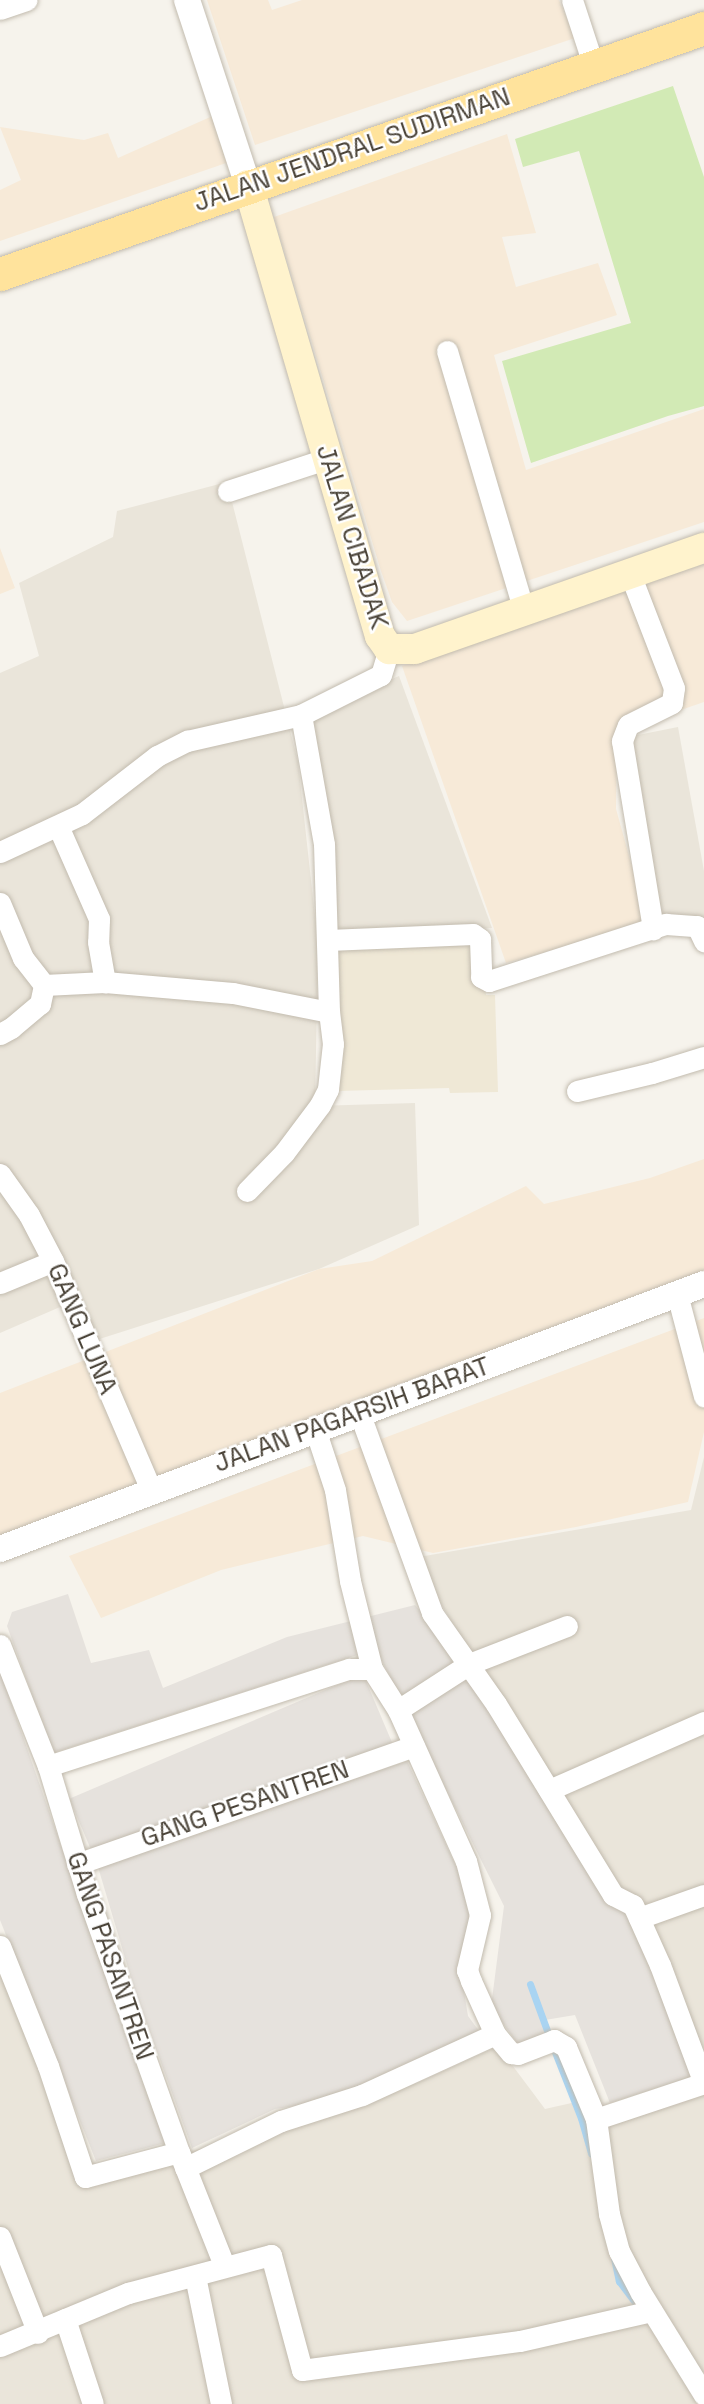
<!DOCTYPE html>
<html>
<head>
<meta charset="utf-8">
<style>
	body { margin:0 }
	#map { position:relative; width:704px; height:2404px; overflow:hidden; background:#f6f3ec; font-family:"Space Grotesk",sans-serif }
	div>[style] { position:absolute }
	.residential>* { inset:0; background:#eae5da }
	.commercial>* { inset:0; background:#f7ead8 }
	.industrial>* { inset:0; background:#e6e2dd; transform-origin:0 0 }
	.education>* { inset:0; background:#efe8d6 }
	.green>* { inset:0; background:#d2eab5 }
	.stream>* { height:7px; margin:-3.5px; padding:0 3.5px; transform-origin:3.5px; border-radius:3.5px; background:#a9d4f2 }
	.roads { filter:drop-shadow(0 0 2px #c2bbae) drop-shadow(0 0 2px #c2bbae) }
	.minor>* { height:21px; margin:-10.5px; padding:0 10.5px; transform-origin:10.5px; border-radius:10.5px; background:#fff }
	.tertiary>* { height:26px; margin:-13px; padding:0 13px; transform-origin:13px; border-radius:13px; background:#fff }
	.secondary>* { height:30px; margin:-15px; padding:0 15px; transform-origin:15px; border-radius:15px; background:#fff3cd }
	.primary>* { height:33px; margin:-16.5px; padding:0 16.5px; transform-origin:16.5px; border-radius:16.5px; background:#ffe39c }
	span { translate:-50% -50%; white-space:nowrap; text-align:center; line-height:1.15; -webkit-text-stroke:5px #fff; paint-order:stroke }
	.street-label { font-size:26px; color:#4b4439 }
</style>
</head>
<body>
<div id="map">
	<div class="residential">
		<div style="clip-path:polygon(227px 482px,298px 762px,318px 944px,315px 1106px,415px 1103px,419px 1225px,319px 1269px,87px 1343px,67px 1304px,0 1333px,0 673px,39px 656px,19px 583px,113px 537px,117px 511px)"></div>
		<div style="clip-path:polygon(399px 676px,492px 928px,329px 936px,299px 719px)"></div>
		<div style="clip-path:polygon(678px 727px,704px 871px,704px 917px,661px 930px,623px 738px)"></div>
		<div style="clip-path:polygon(704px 1457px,704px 2063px,619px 1898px,413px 1558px,691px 1510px)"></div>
		<div style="clip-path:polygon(0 1950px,92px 2177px,234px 2140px,417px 2083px,498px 2046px,545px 2109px,576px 2102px,593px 2132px,704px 2082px,704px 2372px,698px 2374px,704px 2404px,0 2404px)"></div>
	</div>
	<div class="commercial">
		<div style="clip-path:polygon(207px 0,268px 0,272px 10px,302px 0,559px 0,575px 38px,255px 145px)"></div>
		<div style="clip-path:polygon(217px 114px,232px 161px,0 241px,0 190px,21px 180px,0 127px,84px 140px,108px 133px,118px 158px)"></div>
		<div style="clip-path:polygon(507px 134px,536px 233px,502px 237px,516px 287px,598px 263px,617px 315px,494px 355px,526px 470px,704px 409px,704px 522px,407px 621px,392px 602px,381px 571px,274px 217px)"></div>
		<div style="clip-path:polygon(0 548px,15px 588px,0 594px)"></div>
		<div style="clip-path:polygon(704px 564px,704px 702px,617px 732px,616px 809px,648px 924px,506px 963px,402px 666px)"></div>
		<div style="clip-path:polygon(704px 1159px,704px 1277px,0 1536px,0 1393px,319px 1269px,372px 1261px,526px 1186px,544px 1204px,650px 1178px)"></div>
		<div style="clip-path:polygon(704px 1318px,704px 1432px,688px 1502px,576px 1527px,433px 1553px,363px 1536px,221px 1570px,101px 1618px,69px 1556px)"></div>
	</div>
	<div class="industrial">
		<div style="clip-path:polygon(68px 1594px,91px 1663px,149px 1650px,163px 1688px,287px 1637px,415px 1605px,446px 1640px,630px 1903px,700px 2074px,610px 2103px,575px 2015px,545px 2020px,554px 2036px,528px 2058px,491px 2007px,504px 1906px,376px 1649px,53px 1753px,7px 1626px,12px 1612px)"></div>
		<div style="clip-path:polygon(0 1671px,165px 2143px,96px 2161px,0 1920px)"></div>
		<div style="left:363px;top:1674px;width:76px;height:319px;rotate:67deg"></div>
		<div style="clip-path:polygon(407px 1761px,477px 1911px,461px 1974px,468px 2016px,485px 2039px,368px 2095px,275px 2109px,192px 2148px,134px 1988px,98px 1867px)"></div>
	</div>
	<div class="education">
		<div style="clip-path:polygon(482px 943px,486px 995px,495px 995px,498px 1092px,450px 1093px,449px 1088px,337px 1091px,333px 945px)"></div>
	</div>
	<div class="green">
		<div style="clip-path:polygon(673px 86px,704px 177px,704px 406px,668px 416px,531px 463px,502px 361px,631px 323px,579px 151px,523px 167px,515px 139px)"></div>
	</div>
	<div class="stream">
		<div style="left:530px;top:1984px;width:55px;rotate:69.9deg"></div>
		<div style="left:553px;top:2047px;width:76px;rotate:68.5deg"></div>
		<div style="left:581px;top:2118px;width:37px;rotate:74deg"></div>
		<div style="left:614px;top:2258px;width:24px;rotate:78deg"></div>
		<div style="left:619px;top:2281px;width:31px;rotate:53deg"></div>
	</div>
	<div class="roads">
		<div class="minor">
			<div style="left:572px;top:0;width:71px;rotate:71.8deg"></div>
			<div style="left:0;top:9px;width:28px;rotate:-19deg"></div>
			<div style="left:447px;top:351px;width:271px;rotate:73.5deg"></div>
			<div style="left:228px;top:491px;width:106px;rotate:-18.1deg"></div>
			<div style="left:630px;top:574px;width:122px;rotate:68.9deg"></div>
			<div style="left:674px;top:688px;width:15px;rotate:98deg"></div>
			<div style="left:672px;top:703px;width:49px;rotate:153.4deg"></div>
			<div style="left:628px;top:725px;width:17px;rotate:111deg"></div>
			<div style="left:622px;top:741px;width:191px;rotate:80.6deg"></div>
			<div style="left:58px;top:826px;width:102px;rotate:66.2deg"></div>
			<div style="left:99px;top:919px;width:23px;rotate:92deg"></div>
			<div style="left:98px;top:942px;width:41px;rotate:80.1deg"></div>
			<div style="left:105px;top:982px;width:128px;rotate:4.9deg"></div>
			<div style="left:233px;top:993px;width:98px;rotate:11.2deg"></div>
			<div style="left:0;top:852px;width:90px;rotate:-24.9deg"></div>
			<div style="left:82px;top:814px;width:95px;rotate:-37.7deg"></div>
			<div style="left:157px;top:756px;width:34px;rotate:-27deg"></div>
			<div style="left:187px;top:741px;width:117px;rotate:-12.8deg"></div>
			<div style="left:301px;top:715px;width:89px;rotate:-26.6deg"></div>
			<div style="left:381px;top:675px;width:27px;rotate:-73deg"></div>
			<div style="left:0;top:903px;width:60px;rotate:67.3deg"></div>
			<div style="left:23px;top:958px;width:34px;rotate:52deg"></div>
			<div style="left:44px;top:985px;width:61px;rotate:-2.8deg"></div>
			<div style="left:328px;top:940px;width:145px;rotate:-2.4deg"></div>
			<div style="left:473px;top:934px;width:9px;rotate:36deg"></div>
			<div style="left:480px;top:939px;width:38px;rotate:88deg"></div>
			<div style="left:481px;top:977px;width:9px;rotate:27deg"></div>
			<div style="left:489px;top:981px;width:186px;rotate:-17.9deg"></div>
			<div style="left:666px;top:924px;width:31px;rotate:4deg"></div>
			<div style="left:697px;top:926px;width:17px;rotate:65deg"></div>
			<div style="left:0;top:1034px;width:13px;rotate:-29deg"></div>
			<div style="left:11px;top:1028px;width:38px;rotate:-40deg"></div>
			<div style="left:40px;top:1004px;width:19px;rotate:-78deg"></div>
			<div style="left:577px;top:1091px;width:77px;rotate:-13.5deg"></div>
			<div style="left:652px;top:1073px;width:54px;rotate:-17.1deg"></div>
			<div style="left:0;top:1174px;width:50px;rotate:54.7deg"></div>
			<div style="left:29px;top:1215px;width:52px;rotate:62.4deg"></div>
			<div style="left:53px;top:1261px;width:249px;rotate:66.8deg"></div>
			<div style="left:247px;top:1191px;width:53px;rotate:-45.8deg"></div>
			<div style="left:284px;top:1153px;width:60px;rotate:-53.1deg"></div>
			<div style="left:320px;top:1105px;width:18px;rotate:-63deg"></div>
			<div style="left:328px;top:1089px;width:45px;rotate:-83.7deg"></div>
			<div style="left:333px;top:1044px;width:32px;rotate:-97deg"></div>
			<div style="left:329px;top:1012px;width:168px;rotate:-91.7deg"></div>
			<div style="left:324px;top:844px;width:131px;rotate:-100.1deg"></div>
			<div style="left:0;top:1283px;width:57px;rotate:-22.5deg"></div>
			<div style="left:677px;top:1294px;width:106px;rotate:75.2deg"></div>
			<div style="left:359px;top:1412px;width:214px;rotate:70deg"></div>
			<div style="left:432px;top:1613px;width:111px;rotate:54.9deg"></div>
			<div style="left:496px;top:1704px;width:224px;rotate:58.5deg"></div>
			<div style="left:613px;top:1895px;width:22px;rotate:27deg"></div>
			<div style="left:633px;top:1905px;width:66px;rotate:65.8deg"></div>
			<div style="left:660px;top:1965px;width:126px;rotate:69.6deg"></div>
			<div style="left:315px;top:1429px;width:64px;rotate:71.8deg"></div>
			<div style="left:335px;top:1490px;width:92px;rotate:80.6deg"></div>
			<div style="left:350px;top:1581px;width:91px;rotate:76deg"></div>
			<div style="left:372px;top:1669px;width:49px;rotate:57.6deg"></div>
			<div style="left:398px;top:1710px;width:166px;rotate:65.8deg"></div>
			<div style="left:466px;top:1861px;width:56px;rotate:75.5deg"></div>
			<div style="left:480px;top:1915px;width:57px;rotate:103.3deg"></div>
			<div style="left:467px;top:1970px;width:12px;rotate:70deg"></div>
			<div style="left:471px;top:1981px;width:58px;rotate:65.6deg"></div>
			<div style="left:495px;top:2034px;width:25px;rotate:50deg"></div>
			<div style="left:511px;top:2053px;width:7px;rotate:8deg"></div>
			<div style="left:518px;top:2054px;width:39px;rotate:-21deg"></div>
			<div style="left:554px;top:2040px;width:14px;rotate:30deg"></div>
			<div style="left:566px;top:2047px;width:78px;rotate:67.4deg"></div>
			<div style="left:596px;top:2119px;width:96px;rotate:82.2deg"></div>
			<div style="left:609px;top:2214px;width:38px;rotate:75deg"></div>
			<div style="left:619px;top:2251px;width:47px;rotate:62.4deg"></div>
			<div style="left:641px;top:2293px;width:120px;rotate:58.3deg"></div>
			<div style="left:0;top:1645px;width:130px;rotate:68.4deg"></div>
			<div style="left:48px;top:1766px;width:134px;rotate:73.1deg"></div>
			<div style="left:87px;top:1894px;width:274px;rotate:70.4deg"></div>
			<div style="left:179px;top:2152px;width:122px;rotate:68.3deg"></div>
			<div style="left:398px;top:1710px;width:85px;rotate:-32.9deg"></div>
			<div style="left:469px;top:1664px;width:105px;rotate:-21.2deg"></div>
			<div style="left:48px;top:1766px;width:316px;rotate:-17.9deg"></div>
			<div style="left:349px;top:1669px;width:23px"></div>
			<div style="left:549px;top:1790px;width:169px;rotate:-23.7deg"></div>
			<div style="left:77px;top:1864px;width:357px;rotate:-19.3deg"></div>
			<div style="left:639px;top:1918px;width:69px;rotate:-19.5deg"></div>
			<div style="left:0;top:1946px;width:129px;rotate:68.2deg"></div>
			<div style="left:48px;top:2066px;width:117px;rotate:71.6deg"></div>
			<div style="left:85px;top:2177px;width:97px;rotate:-14.9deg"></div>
			<div style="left:596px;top:2119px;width:114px;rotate:-18.4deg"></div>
			<div style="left:185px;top:2168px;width:107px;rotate:-26.1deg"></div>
			<div style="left:281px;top:2121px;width:85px;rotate:-17.8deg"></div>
			<div style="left:362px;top:2095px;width:146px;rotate:-24.6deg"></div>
			<div style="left:0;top:2237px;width:103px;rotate:68.4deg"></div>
			<div style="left:195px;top:2276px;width:131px;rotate:78.5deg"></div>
			<div style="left:65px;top:2319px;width:89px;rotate:71.8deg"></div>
			<div style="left:0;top:2346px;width:139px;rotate:-22.5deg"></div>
			<div style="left:128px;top:2293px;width:148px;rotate:-14.9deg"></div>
			<div style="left:271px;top:2255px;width:119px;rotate:74.9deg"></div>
			<div style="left:302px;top:2370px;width:220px;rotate:-7.6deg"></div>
			<div style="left:520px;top:2341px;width:135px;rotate:-12.8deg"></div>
		</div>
		<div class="tertiary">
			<div style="left:187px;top:0;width:195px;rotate:71.8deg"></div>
			<div style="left:0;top:1549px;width:752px;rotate:-20.63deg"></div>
		</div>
		<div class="secondary">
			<div style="left:248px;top:185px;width:470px;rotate:73.7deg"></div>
			<div style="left:380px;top:636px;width:16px;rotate:55deg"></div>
			<div style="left:389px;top:649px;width:26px"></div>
			<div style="left:415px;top:649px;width:306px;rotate:-19.3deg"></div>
		</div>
		<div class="primary">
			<div style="left:0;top:274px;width:746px;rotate:-19.26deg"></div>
		</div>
	</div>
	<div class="street-label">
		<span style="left:352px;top:150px;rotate:-19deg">JALAN JENDRAL SUDIRMAN</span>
		<span style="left:352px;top:537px;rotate:73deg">JALAN CIBADAK</span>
		<span style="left:82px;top:1329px;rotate:67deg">GANG LUNA</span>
		<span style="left:352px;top:1415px;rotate:-20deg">JALAN PAGARSIH BARAT</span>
		<span style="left:245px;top:1804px;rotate:-19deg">GANG PESANTREN</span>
		<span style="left:110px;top:1956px;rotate:71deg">GANG PASANTREN</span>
	</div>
</div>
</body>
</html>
